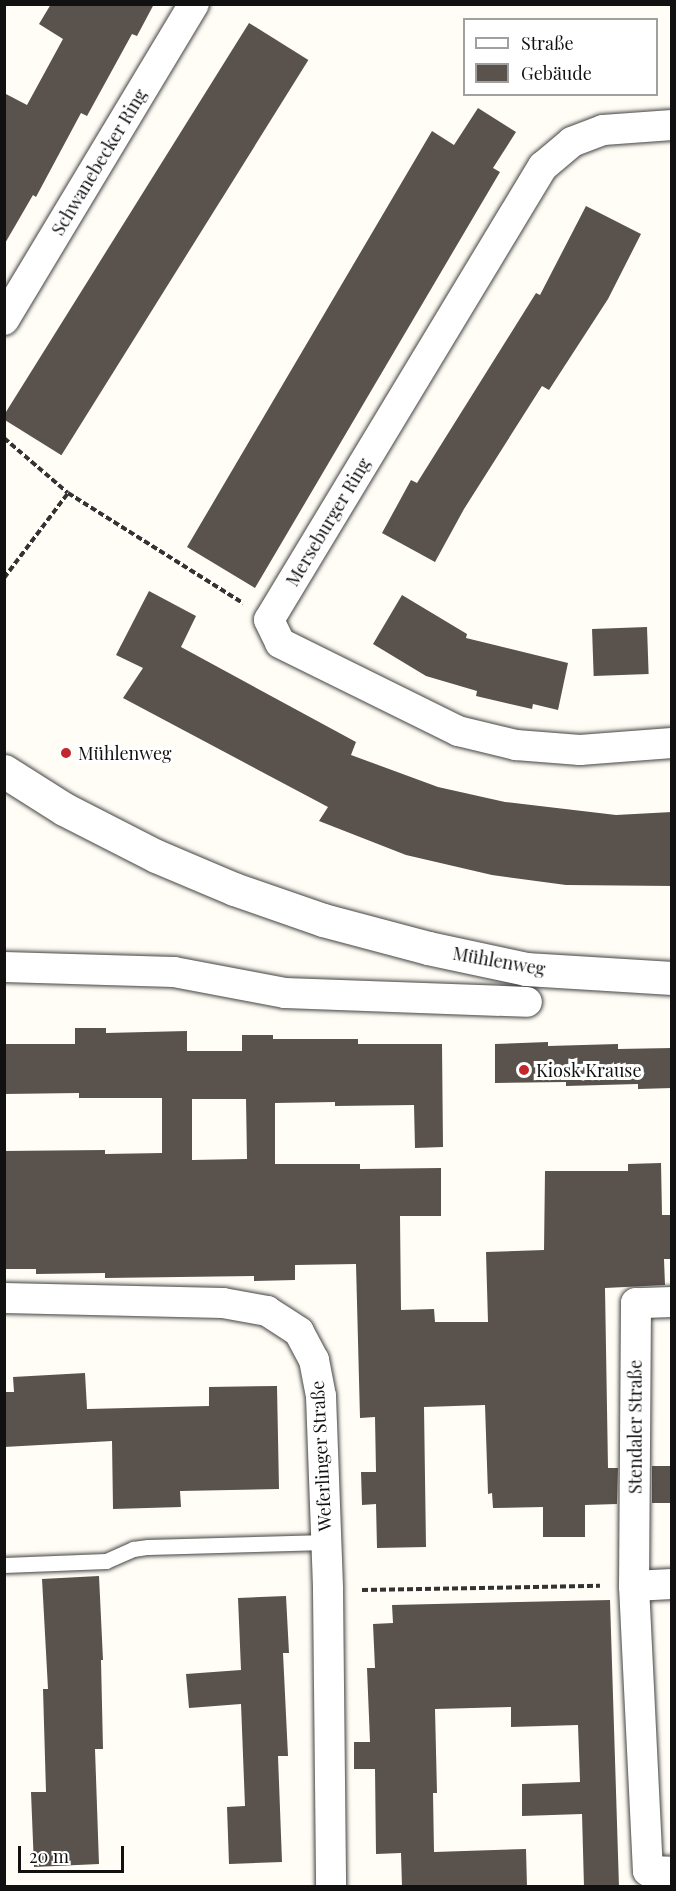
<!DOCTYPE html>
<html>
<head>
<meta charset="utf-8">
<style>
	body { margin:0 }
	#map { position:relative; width:676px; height:1891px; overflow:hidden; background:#fffdf5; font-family:"Playfair Display",serif }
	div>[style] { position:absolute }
	.building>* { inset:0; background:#5a524d; transform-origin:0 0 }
	.path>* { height:4px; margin-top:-2px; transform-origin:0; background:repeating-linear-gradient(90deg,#333 0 6px,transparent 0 9px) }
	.roads { filter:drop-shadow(0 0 2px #444) drop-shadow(0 0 2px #444) }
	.service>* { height:15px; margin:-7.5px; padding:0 7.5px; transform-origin:7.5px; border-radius:7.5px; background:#fff }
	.minor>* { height:30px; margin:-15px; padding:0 15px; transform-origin:15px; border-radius:15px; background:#fff }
	.tertiary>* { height:33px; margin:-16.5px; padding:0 16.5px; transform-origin:16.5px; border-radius:16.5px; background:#fff }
	.dots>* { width:16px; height:16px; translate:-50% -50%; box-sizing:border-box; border:3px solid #fff; border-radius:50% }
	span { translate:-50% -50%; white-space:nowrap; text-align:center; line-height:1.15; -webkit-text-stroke:6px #fff; paint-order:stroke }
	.street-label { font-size:18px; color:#111 }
	.poi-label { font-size:18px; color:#111 }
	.left { translate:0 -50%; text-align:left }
	.frame { position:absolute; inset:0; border:6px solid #111; pointer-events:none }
	.legend { position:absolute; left:463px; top:18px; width:195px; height:78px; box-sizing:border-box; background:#fff; border:2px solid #a0a0a0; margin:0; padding:8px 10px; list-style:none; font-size:18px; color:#111 }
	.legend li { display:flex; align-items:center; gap:12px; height:30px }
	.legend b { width:30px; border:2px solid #a0a0a0 }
	.scale { position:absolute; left:18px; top:1846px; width:106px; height:27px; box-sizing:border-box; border:3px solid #111; border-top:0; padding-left:8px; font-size:18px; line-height:21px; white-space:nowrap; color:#111; -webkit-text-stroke:4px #fff; paint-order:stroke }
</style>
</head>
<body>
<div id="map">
	<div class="building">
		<div style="clip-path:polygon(51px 4px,154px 4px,137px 36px,132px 34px,87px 116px,81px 113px,36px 197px,33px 195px,4px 245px,4px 93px,27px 105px,63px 39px,39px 24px)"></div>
		<div style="left:249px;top:23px;width:70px;height:466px;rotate:32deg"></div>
		<div style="clip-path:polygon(478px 108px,516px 132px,493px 168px,500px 172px,255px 588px,187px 547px,432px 131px,454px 145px)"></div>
		<div style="clip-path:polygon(586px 206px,641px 234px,608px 299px,549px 390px,542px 386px,464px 509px,435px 562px,382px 533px,411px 480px,417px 483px,536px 293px,540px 295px)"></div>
		<div style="clip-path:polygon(149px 591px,196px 616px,181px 647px,356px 742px,351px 755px,438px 787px,505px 802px,616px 815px,672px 812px,672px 886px,566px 885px,492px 875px,406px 855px,319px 821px,328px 807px,123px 698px,143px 668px,116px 655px)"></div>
		<div style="clip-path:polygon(402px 595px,467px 634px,466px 638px,568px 663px,558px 710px,533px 704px,532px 709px,476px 696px,477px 691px,426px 676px,373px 644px)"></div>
		<div style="left:647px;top:627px;width:47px;height:55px;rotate:88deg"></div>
		<div style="clip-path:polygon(evenodd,75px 1028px,106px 1028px,106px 1033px,187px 1031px,187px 1051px,242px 1051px,242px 1035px,273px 1035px,273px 1039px,358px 1039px,358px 1044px,442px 1044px,443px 1147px,415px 1148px,414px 1105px,335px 1106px,335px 1102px,275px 1103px,275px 1164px,360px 1164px,360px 1169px,441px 1168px,441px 1216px,400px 1216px,401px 1310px,434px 1309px,435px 1322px,488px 1322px,486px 1252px,544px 1250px,545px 1171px,628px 1171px,628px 1164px,661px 1163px,662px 1215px,672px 1215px,672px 1259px,664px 1259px,665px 1285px,605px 1288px,608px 1468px,618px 1468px,617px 1504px,585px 1505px,585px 1537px,543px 1537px,543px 1507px,493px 1508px,492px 1493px,488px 1494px,485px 1405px,424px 1407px,426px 1547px,377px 1548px,376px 1504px,362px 1505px,361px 1472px,376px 1472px,375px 1417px,360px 1418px,356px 1264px,295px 1265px,295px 1280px,254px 1281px,254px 1276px,105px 1278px,105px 1273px,36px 1274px,36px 1269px,4px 1269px,4px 1151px,105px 1150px,105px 1154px,162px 1153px,162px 1098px,79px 1098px,79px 1093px,4px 1094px,4px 1044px,75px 1044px,75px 1028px,192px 1099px,246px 1099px,247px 1159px,192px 1160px,192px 1099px)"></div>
		<div style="clip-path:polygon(548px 1042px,548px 1046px,618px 1044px,618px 1049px,672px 1048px,672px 1088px,638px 1089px,638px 1084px,566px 1086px,566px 1082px,495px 1083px,495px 1044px)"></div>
		<div style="clip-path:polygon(85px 1373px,87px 1409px,209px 1406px,209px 1387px,277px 1386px,279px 1489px,180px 1491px,181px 1507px,113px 1509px,112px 1441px,4px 1447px,4px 1392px,14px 1392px,13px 1377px)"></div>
		<div style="left:672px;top:1466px;width:37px;height:20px;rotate:90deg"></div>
		<div style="clip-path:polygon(99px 1576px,103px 1660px,101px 1660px,103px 1749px,95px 1749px,99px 1864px,34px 1867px,31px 1792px,46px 1792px,43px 1689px,48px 1689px,42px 1579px)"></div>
		<div style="clip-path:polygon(286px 1596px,289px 1653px,283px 1653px,288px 1756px,278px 1756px,282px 1862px,229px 1864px,227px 1807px,245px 1806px,241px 1704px,189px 1708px,186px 1674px,241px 1670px,238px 1598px)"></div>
		<div style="clip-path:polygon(610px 1600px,619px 1887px,584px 1887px,582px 1814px,522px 1816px,522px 1784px,580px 1782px,578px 1725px,511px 1727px,511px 1707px,435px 1709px,437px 1793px,433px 1793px,434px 1852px,526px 1849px,527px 1887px,402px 1887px,401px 1853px,376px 1854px,375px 1769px,354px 1769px,354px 1742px,370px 1742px,367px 1668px,375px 1668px,373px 1624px,393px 1623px,392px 1605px)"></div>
	</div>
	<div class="path">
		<div style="left:4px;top:438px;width:84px;rotate:40.7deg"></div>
		<div style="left:68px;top:493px;width:207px;rotate:32.2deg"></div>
		<div style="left:4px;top:578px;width:106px;rotate:-53deg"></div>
		<div style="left:362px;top:1590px;width:238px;rotate:-1deg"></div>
	</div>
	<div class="roads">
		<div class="service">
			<div style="left:4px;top:1565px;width:102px;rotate:-2.2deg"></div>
			<div style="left:106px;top:1561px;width:30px;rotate:-24deg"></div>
			<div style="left:133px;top:1549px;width:15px;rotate:-8deg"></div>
			<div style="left:148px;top:1547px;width:178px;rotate:-1.6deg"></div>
		</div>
		<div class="minor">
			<div style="left:672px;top:125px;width:69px;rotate:175.9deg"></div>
			<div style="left:603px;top:130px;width:33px;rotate:159deg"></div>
			<div style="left:572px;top:142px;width:38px;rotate:140deg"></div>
			<div style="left:543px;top:166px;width:530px;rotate:121.11deg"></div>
			<div style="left:269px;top:620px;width:25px;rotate:64deg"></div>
			<div style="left:280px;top:643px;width:199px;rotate:26.3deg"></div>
			<div style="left:458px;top:731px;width:60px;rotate:13.6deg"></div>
			<div style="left:516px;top:745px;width:64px;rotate:4.5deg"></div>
			<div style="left:580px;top:750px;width:92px;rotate:-4.4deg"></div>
			<div style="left:4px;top:320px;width:369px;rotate:-59deg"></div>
			<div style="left:4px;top:967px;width:170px;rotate:1.7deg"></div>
			<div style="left:174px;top:972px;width:113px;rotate:10.7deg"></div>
			<div style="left:285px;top:993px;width:242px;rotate:2.1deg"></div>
			<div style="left:4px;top:1298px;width:219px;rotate:1.3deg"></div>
			<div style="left:223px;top:1303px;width:45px;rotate:10.3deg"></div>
			<div style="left:267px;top:1311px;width:38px;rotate:33deg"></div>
			<div style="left:299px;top:1332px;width:32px;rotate:62deg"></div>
			<div style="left:314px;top:1360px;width:37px;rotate:79deg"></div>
			<div style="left:321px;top:1396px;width:194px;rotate:87.9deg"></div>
			<div style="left:328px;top:1590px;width:296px;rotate:89.4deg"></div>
			<div style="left:672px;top:1302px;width:36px;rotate:178deg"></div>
			<div style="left:636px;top:1303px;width:283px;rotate:90.4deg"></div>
			<div style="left:634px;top:1586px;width:285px;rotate:87.2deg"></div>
			<div style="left:648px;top:1871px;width:24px;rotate:2deg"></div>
			<div style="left:634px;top:1586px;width:38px;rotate:-3deg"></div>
		</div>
		<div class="tertiary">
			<div style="left:4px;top:771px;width:71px;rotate:32.3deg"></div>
			<div style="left:64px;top:809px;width:103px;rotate:27.1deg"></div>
			<div style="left:156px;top:856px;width:85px;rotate:22.9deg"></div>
			<div style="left:234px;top:889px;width:94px;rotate:19.2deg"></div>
			<div style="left:323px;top:920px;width:109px;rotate:14.9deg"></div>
			<div style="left:428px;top:948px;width:100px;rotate:12.1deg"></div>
			<div style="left:526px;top:969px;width:146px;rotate:3.5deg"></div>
		</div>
	</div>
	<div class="dots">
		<div style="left:66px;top:753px;background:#c4262e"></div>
		<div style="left:524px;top:1070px;background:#c4262e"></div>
	</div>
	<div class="street-label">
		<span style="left:99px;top:162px;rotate:-59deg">Schwanebecker Ring</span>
		<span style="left:328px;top:522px;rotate:-59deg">Merseburger Ring</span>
		<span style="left:499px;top:961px;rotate:10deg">Mühlenweg</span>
		<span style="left:635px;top:1427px;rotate:-90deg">Stendaler Straße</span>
		<span style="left:321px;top:1456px;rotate:-93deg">Weferlinger Straße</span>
	</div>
	<div class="poi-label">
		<span class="left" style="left:78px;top:753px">Mühlenweg</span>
		<span class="left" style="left:536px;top:1070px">Kiosk Krause</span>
	</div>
	<div class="frame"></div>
	<ul class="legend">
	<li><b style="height:8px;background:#fff"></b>Straße</li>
	<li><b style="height:16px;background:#5a524d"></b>Gebäude</li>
	</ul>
	<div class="scale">20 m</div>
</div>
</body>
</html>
